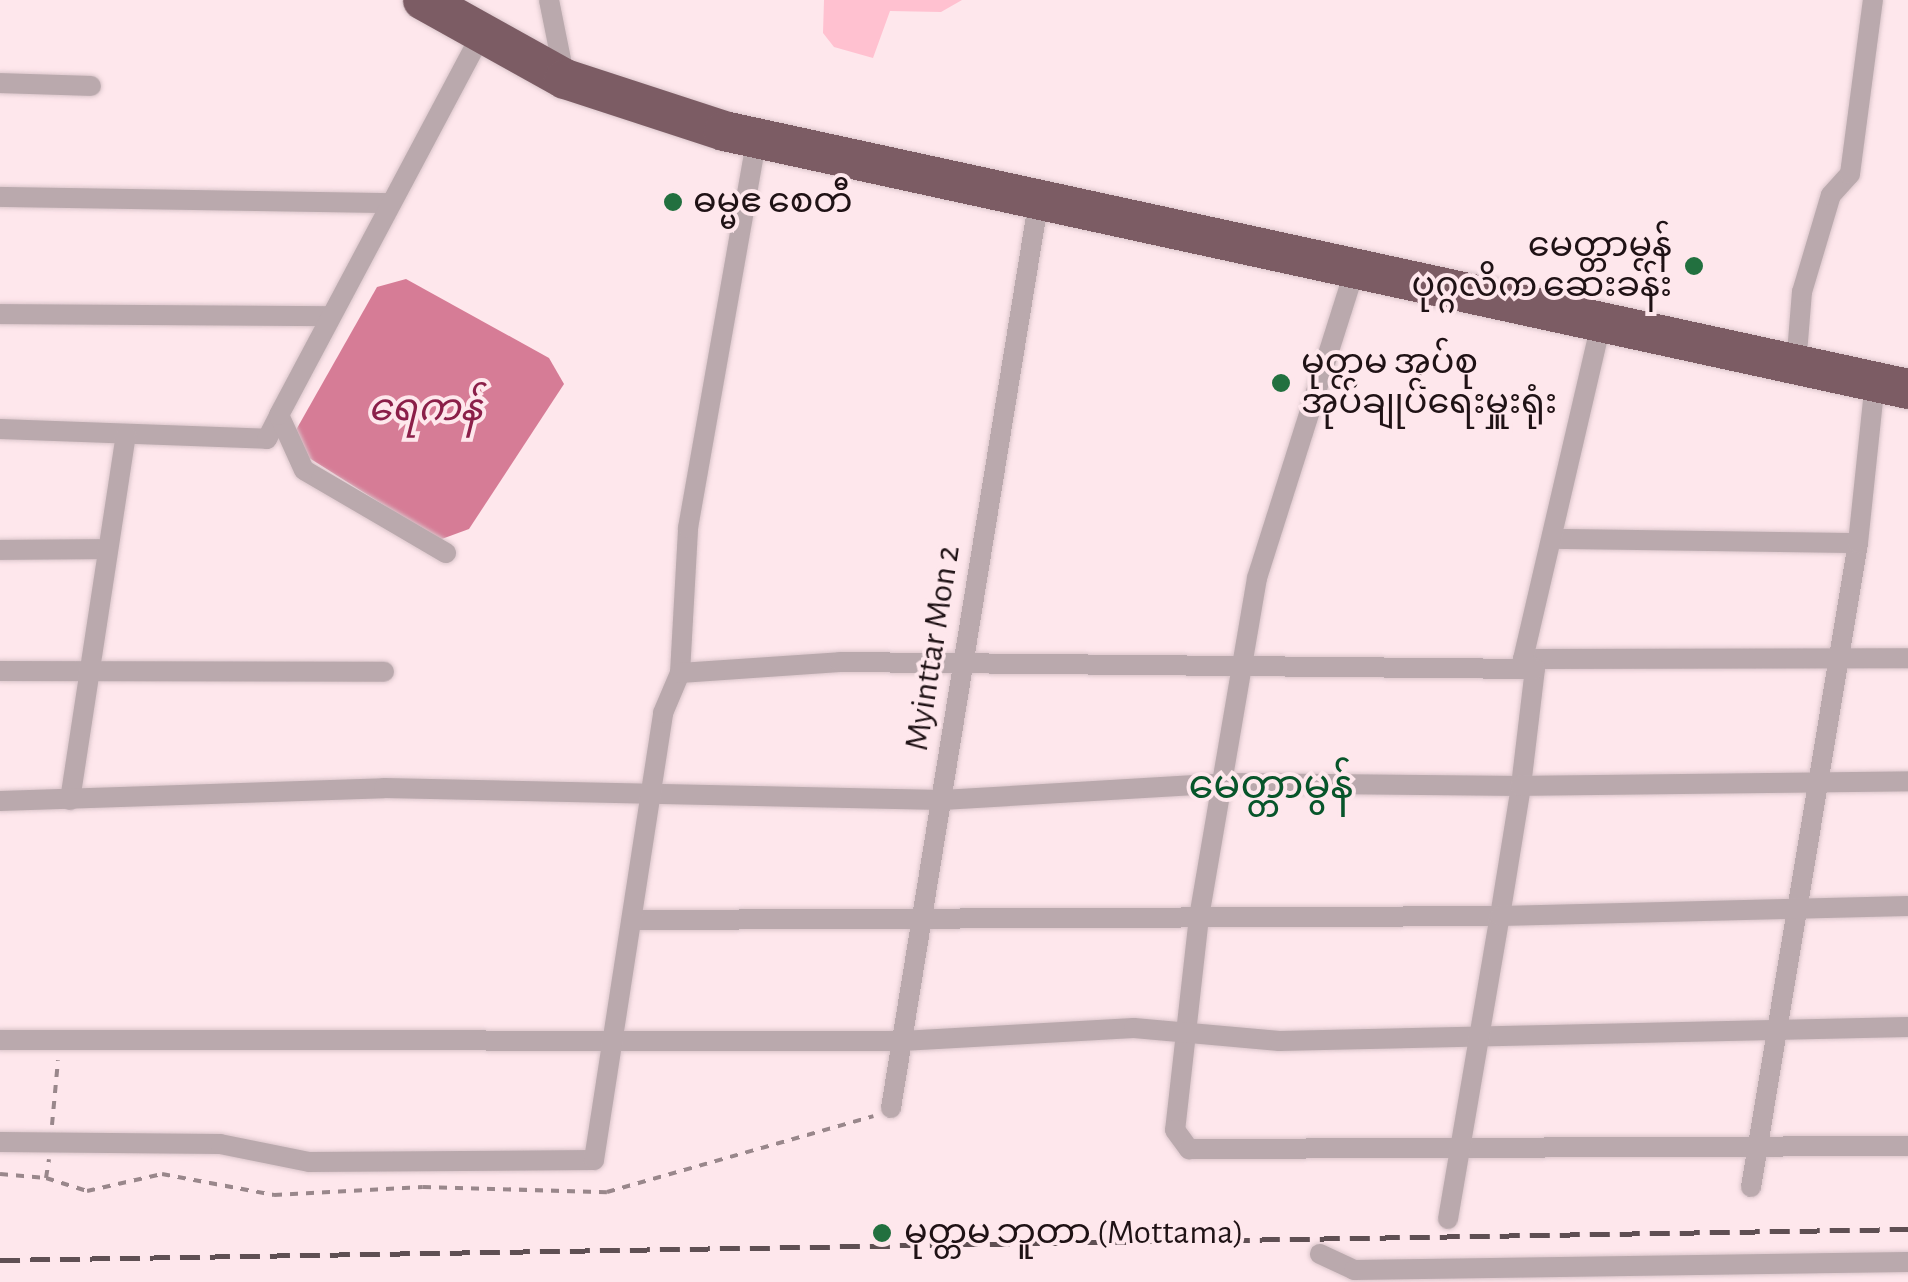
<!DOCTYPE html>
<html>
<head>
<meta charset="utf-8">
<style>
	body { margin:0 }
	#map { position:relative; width:1908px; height:1282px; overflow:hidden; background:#fee7ec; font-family:"Alegreya Sans","Noto Sans Myanmar",sans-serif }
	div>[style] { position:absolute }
	.green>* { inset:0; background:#ffc1d0 }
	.water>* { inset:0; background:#d67c96 }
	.path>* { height:4px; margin-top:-2px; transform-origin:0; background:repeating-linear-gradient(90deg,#99878b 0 8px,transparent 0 16px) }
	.roads { filter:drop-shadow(0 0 2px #dac5ca) drop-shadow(0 0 2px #dac5ca) }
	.street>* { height:20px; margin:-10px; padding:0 10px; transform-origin:10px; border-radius:10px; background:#baa9ad }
	.highway>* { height:40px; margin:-20px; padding:0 20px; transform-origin:20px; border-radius:20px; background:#7c5c64 }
	.rail>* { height:5px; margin-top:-2.5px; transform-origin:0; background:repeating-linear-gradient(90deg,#5f4f53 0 20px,transparent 0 30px) }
	.dots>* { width:28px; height:28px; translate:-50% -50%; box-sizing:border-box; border:5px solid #fee7ec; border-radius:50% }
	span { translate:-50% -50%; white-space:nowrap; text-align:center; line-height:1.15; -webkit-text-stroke:8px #fee7ec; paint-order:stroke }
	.poi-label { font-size:35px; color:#1f1215 }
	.left { translate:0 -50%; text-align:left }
	.right { translate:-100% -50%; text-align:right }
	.street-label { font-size:35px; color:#1f1215 }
	.water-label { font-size:38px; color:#8b1f49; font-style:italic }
	.quarter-label { font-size:40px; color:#07552a }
</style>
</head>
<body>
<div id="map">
	<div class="green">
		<div style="clip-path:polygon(824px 0,962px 0,941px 12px,890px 11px,873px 58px,834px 47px,823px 33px)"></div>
	</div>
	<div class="water">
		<div style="clip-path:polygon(406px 279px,549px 358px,564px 384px,469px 529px,439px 540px,306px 456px,296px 430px,377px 287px)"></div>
	</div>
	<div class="path">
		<div style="left:52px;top:1125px;width:65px;rotate:-84.7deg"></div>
		<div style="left:0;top:1174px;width:46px;rotate:5deg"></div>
		<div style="left:46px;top:1178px;width:19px;rotate:-81deg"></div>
		<div style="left:46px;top:1178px;width:43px;rotate:17.6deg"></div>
		<div style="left:87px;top:1191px;width:77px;rotate:-12.8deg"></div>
		<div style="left:162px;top:1174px;width:114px;rotate:10.6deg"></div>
		<div style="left:274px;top:1195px;width:149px;rotate:-3.1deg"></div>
		<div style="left:423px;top:1187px;width:184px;rotate:1.6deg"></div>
		<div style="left:607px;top:1192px;width:277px;rotate:-15.9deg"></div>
	</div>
	<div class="roads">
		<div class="street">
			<div style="left:549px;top:0;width:81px;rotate:78.6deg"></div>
			<div style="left:0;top:83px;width:91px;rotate:1.9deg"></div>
			<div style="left:0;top:197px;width:387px;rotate:0.9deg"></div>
			<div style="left:1355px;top:269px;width:324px;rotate:107.6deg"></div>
			<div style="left:1257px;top:578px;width:344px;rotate:99.7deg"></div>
			<div style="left:1199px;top:917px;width:214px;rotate:96.4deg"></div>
			<div style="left:1175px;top:1130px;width:24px;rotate:54deg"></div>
			<div style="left:1189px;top:1149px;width:719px;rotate:-0.24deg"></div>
			<div style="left:0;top:314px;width:327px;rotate:0.4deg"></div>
			<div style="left:1796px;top:366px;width:74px;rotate:-85.4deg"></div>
			<div style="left:1802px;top:292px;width:101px;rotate:-73.4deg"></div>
			<div style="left:1831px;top:195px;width:28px;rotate:-48deg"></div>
			<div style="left:1850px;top:174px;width:176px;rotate:-82.5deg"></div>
			<div style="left:0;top:429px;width:267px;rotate:2.1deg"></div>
			<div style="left:267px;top:439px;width:27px;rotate:-63deg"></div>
			<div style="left:1558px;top:539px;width:300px;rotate:0.8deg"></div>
			<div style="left:0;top:550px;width:108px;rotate:-0.5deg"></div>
			<div style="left:446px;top:553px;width:164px;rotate:-149.7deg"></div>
			<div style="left:304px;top:470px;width:60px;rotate:-114.4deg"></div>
			<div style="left:279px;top:415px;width:432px;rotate:-62deg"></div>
			<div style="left:1523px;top:659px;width:385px;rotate:-0.1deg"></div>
			<div style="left:1532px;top:667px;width:12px;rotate:-138deg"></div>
			<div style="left:1523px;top:659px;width:341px;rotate:-76.9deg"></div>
			<div style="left:0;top:671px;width:384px;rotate:0.1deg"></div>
			<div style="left:680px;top:673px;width:145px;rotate:-86.8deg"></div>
			<div style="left:688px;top:528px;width:396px;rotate:-80deg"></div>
			<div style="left:70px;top:800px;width:370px;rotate:-81.3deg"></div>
			<div style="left:0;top:801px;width:384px;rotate:-1.9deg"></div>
			<div style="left:384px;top:788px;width:558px;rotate:1.23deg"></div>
			<div style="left:942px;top:800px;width:283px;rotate:-3.4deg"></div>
			<div style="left:1224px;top:783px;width:297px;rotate:0.6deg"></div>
			<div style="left:1521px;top:786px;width:118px;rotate:-83.2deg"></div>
			<div style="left:632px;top:920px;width:868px;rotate:-0.26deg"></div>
			<div style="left:1500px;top:916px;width:132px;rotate:-80.8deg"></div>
			<div style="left:1521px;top:786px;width:387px;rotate:-0.7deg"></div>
			<div style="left:0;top:1040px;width:902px;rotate:0.06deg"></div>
			<div style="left:902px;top:1041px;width:232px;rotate:-3.2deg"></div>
			<div style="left:1134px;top:1028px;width:146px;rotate:5.1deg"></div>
			<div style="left:1279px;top:1041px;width:629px;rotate:-1.28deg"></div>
			<div style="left:891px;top:1108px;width:922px;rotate:-80.76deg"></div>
			<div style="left:0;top:1142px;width:220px;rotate:0.5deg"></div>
			<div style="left:220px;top:1144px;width:91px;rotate:11.4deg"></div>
			<div style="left:309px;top:1162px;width:285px;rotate:-0.4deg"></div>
			<div style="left:594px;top:1160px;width:452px;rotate:-81.2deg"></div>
			<div style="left:663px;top:713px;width:43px;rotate:-67deg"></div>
			<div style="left:680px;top:673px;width:160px;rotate:-3.9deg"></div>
			<div style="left:840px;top:662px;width:695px;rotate:0.58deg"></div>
			<div style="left:1751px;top:1187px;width:653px;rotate:-80.57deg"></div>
			<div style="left:1858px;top:543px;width:163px;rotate:-84deg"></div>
			<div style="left:1448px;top:1219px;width:307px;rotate:-80.3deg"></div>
			<div style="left:1500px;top:916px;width:408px;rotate:-1.4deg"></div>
			<div style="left:1320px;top:1254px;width:38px;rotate:25deg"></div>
			<div style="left:1354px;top:1270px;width:554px;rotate:-0.83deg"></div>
		</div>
		<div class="highway">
			<div style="left:423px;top:0;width:162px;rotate:29.1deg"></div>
			<div style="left:565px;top:79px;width:167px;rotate:18.1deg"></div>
			<div style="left:724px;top:131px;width:1212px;rotate:12.29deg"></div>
		</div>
	</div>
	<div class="rail">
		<div style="left:0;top:1260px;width:1908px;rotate:-0.93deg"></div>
	</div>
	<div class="dots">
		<div style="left:673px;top:202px;background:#22703f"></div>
		<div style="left:1694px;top:266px;background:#22703f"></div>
		<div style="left:1281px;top:383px;background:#22703f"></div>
		<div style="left:882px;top:1233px;background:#22703f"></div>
	</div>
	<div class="poi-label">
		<span class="left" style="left:693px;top:202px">ဓမ္မဧ စေတီ</span>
		<span class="right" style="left:1672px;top:266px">မေတ္တာမွန်<br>ပုဂ္ဂလိက ဆေးခန်း</span>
		<span class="left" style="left:1301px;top:383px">မုတ္တမ အုပ်စု<br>အုပ်ချုပ်ရေးမှူးရုံး</span>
		<span class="left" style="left:904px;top:1233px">မုတ္တမ ဘူတာ (Mottama)</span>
	</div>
	<div class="street-label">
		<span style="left:933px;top:648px;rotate:-81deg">Myinttar Mon 2</span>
	</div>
	<div class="water-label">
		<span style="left:425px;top:410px">ရေကန်</span>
	</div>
	<div class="quarter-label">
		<span style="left:1271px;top:786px">မေတ္တာမွန်</span>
	</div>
</div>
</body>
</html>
